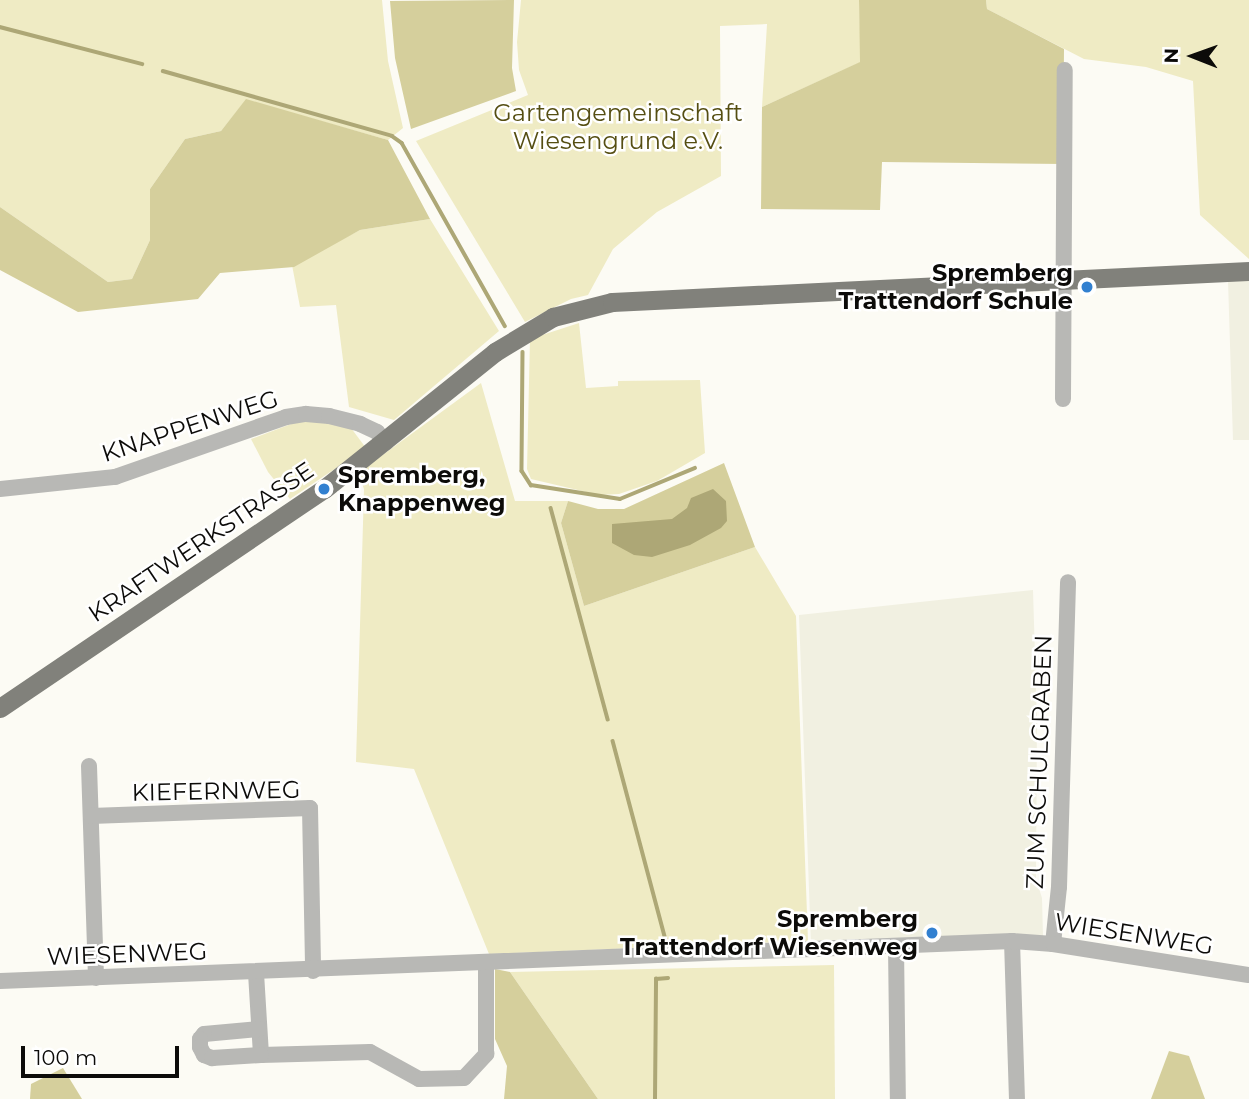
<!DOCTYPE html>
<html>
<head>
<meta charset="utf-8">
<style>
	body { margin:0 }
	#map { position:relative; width:1249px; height:1099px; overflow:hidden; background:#fcfbf4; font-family:Montserrat,sans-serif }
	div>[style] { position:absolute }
	.built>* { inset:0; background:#f1f0e1 }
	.green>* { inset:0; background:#efebc4 }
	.forest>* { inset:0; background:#d5cf9c }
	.water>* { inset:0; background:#ada776 }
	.stream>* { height:3.5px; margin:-1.75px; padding:0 1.75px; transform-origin:1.75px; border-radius:1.75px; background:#ada776 }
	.minor>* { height:16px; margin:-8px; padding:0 8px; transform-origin:8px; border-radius:8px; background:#b8b8b5 }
	.major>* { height:19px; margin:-9.5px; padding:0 9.5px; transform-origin:9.5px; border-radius:9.5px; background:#81817b }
	.dots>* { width:19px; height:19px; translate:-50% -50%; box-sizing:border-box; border:4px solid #fff; border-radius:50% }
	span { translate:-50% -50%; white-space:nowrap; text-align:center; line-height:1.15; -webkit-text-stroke:5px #fff; paint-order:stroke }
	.park-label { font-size:24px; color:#554e12 }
	.poi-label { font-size:24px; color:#0c0b09; font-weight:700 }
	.right { translate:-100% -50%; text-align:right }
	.left { translate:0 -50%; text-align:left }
	.street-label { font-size:24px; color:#0c0b09 }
	.north { position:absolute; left:1158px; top:21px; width:70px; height:70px; -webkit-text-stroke:5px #fff; paint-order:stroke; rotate:271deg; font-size:19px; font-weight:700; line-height:28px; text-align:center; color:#0c0b09 }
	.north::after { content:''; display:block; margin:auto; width:24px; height:32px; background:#0c0b09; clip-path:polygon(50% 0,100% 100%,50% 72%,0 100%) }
	.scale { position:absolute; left:21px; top:1046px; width:158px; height:32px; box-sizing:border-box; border:4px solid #0c0b09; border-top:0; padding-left:9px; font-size:21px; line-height:24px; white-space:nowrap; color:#0c0b09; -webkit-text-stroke:5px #fff; paint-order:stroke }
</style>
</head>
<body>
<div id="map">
	<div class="built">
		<div style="clip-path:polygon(1249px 280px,1249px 440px,1233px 440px,1228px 281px)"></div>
		<div style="clip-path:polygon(1033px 590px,1037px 722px,1036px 879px,1042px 898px,1043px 936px,811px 945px,799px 615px)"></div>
	</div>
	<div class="green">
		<div style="clip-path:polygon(0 0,382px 0,388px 61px,403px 128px,388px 140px,246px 100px,221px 131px,185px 139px,150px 189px,150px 240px,132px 279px,108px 282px,0 207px)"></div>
		<div style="clip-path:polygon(521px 0,859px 0,861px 62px,762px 107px,767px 24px,720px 26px,721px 176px,657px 212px,613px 249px,588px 295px,571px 299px,525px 322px,416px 141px,528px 95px,519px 70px,517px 42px)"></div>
		<div style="clip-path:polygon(986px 0,1249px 0,1249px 259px,1200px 215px,1193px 81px,1146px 67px,1084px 59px,987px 9px)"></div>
		<div style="clip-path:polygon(430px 219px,499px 331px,394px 420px,349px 407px,336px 305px,300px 307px,292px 265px,360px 230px)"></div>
		<div style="clip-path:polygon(579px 323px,586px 388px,618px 386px,618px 381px,700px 380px,705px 453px,657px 481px,619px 494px,599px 495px,531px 479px,527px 469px,530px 339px)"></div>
		<div style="clip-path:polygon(481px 383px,515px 501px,568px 501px,561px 523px,584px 606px,755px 547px,796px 616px,808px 941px,489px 954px,414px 769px,356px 762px,364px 489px,358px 473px)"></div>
		<div style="clip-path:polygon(307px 418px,348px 424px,366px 448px,290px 499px,268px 472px,251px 439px)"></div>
		<div style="clip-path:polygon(834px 965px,835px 1099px,598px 1099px,510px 972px)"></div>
	</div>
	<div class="forest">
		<div style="clip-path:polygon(514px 0,512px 68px,516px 91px,411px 129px,395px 58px,390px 1px)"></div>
		<div style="clip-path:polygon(859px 0,986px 0,987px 9px,1064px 49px,1063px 164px,882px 162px,880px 210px,761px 209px,762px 107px,860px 62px)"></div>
		<div style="clip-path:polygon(246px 99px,388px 140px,430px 219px,360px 230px,294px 267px,220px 273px,198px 299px,78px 312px,0 270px,0 207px,108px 282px,132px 279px,150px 240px,150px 189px,185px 139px,221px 131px)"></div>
		<div style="clip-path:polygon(724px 463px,755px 547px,584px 606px,561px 523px,568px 501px,598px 509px,624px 509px)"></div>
		<div style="clip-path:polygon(495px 969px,510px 972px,598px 1099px,504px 1099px,507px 1066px,495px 1039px)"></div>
		<div style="clip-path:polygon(1169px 1051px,1189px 1056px,1205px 1099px,1151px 1099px)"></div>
		<div style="clip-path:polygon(63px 1068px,82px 1099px,30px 1099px,31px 1084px)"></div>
	</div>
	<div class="water">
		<div style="clip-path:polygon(713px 489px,726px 501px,727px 521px,721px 528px,690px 545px,652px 557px,634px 555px,612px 543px,612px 524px,672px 519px,687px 508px,691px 498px)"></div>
	</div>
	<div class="stream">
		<div style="left:0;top:27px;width:147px;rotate:14.6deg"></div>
		<div style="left:163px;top:71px;width:238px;rotate:15.8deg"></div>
		<div style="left:392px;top:136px;width:12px;rotate:35deg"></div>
		<div style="left:402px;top:143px;width:210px;rotate:60.6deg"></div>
		<div style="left:523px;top:352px;width:119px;rotate:90.5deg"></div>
		<div style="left:522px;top:471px;width:17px;rotate:57deg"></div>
		<div style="left:531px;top:485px;width:90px;rotate:8.9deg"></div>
		<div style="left:620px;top:499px;width:81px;rotate:-22.5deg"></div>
		<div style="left:551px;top:508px;width:219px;rotate:74.9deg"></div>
		<div style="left:613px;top:741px;width:210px;rotate:75.1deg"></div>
		<div style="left:655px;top:1099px;width:120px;rotate:-89.5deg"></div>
		<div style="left:656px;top:979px;width:12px;rotate:-5deg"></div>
	</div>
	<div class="minor">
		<div style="left:1063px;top:399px;width:329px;rotate:-89.7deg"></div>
		<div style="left:0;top:489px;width:116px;rotate:-6deg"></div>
		<div style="left:115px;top:477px;width:181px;rotate:-19.3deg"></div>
		<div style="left:286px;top:417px;width:20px;rotate:-9deg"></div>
		<div style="left:306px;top:414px;width:23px;rotate:5deg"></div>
		<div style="left:329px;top:416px;width:32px;rotate:14deg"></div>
		<div style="left:360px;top:424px;width:19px;rotate:25deg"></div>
		<div style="left:377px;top:432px;width:14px;rotate:51deg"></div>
		<div style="left:89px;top:766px;width:212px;rotate:88.1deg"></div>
		<div style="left:91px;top:816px;width:219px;rotate:-2.1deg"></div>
		<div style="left:310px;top:808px;width:163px;rotate:88.9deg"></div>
		<div style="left:1012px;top:941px;width:158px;rotate:88.2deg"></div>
		<div style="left:1053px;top:944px;width:57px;rotate:-84deg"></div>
		<div style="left:1059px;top:887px;width:305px;rotate:-88.3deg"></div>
		<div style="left:896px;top:946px;width:153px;rotate:89.3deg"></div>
		<div style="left:256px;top:973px;width:82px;rotate:86.5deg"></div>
		<div style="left:261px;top:1055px;width:109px;rotate:-1.6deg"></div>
		<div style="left:370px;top:1052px;width:56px;rotate:28.9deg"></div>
		<div style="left:419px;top:1079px;width:45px;rotate:-1.3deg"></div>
		<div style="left:464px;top:1078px;width:33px;rotate:-47deg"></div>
		<div style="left:486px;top:1054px;width:92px;rotate:-90deg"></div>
		<div style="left:0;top:981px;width:1013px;rotate:-2.26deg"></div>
		<div style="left:1012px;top:941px;width:41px;rotate:4.2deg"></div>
		<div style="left:1053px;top:944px;width:198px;rotate:9deg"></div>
		<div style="left:259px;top:1029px;width:55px;rotate:174.8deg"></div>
		<div style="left:204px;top:1034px;width:6px;rotate:129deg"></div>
		<div style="left:200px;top:1039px;width:8px;rotate:90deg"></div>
		<div style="left:200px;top:1047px;width:9px;rotate:63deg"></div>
		<div style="left:204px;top:1055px;width:9px;rotate:21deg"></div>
		<div style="left:212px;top:1058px;width:49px;rotate:-3.5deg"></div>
	</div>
	<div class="major">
		<div style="left:0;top:708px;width:391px;rotate:-34.1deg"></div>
		<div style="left:324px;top:489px;width:219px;rotate:-38.7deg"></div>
		<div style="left:495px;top:352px;width:68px;rotate:-31.1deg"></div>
		<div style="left:553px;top:317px;width:61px;rotate:-14.3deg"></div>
		<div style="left:612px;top:302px;width:638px;rotate:-2.79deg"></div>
	</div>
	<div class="dots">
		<div style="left:1087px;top:287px;background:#3280d0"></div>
		<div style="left:324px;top:489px;background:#3280d0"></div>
		<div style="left:932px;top:933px;background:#3280d0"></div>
	</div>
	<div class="park-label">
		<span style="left:618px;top:127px">Gartengemeinschaft<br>Wiesengrund e.V.</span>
	</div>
	<div class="poi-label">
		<span class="right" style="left:1073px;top:287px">Spremberg<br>Trattendorf Schule</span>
		<span class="left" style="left:338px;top:489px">Spremberg,<br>Knappenweg</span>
		<span class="right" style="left:918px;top:933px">Spremberg<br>Trattendorf Wiesenweg</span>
	</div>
	<div class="street-label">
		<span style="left:190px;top:426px;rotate:-18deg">KNAPPENWEG</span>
		<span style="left:201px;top:542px;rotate:-34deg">KRAFTWERKSTRASSE</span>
		<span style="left:1039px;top:762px;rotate:-88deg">ZUM SCHULGRABEN</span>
		<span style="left:216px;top:791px;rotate:-1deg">KIEFERNWEG</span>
		<span style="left:1134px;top:934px;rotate:9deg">WIESENWEG</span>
		<span style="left:127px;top:954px;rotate:-2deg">WIESENWEG</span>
	</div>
	<div class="north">N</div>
	<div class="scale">100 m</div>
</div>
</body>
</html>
